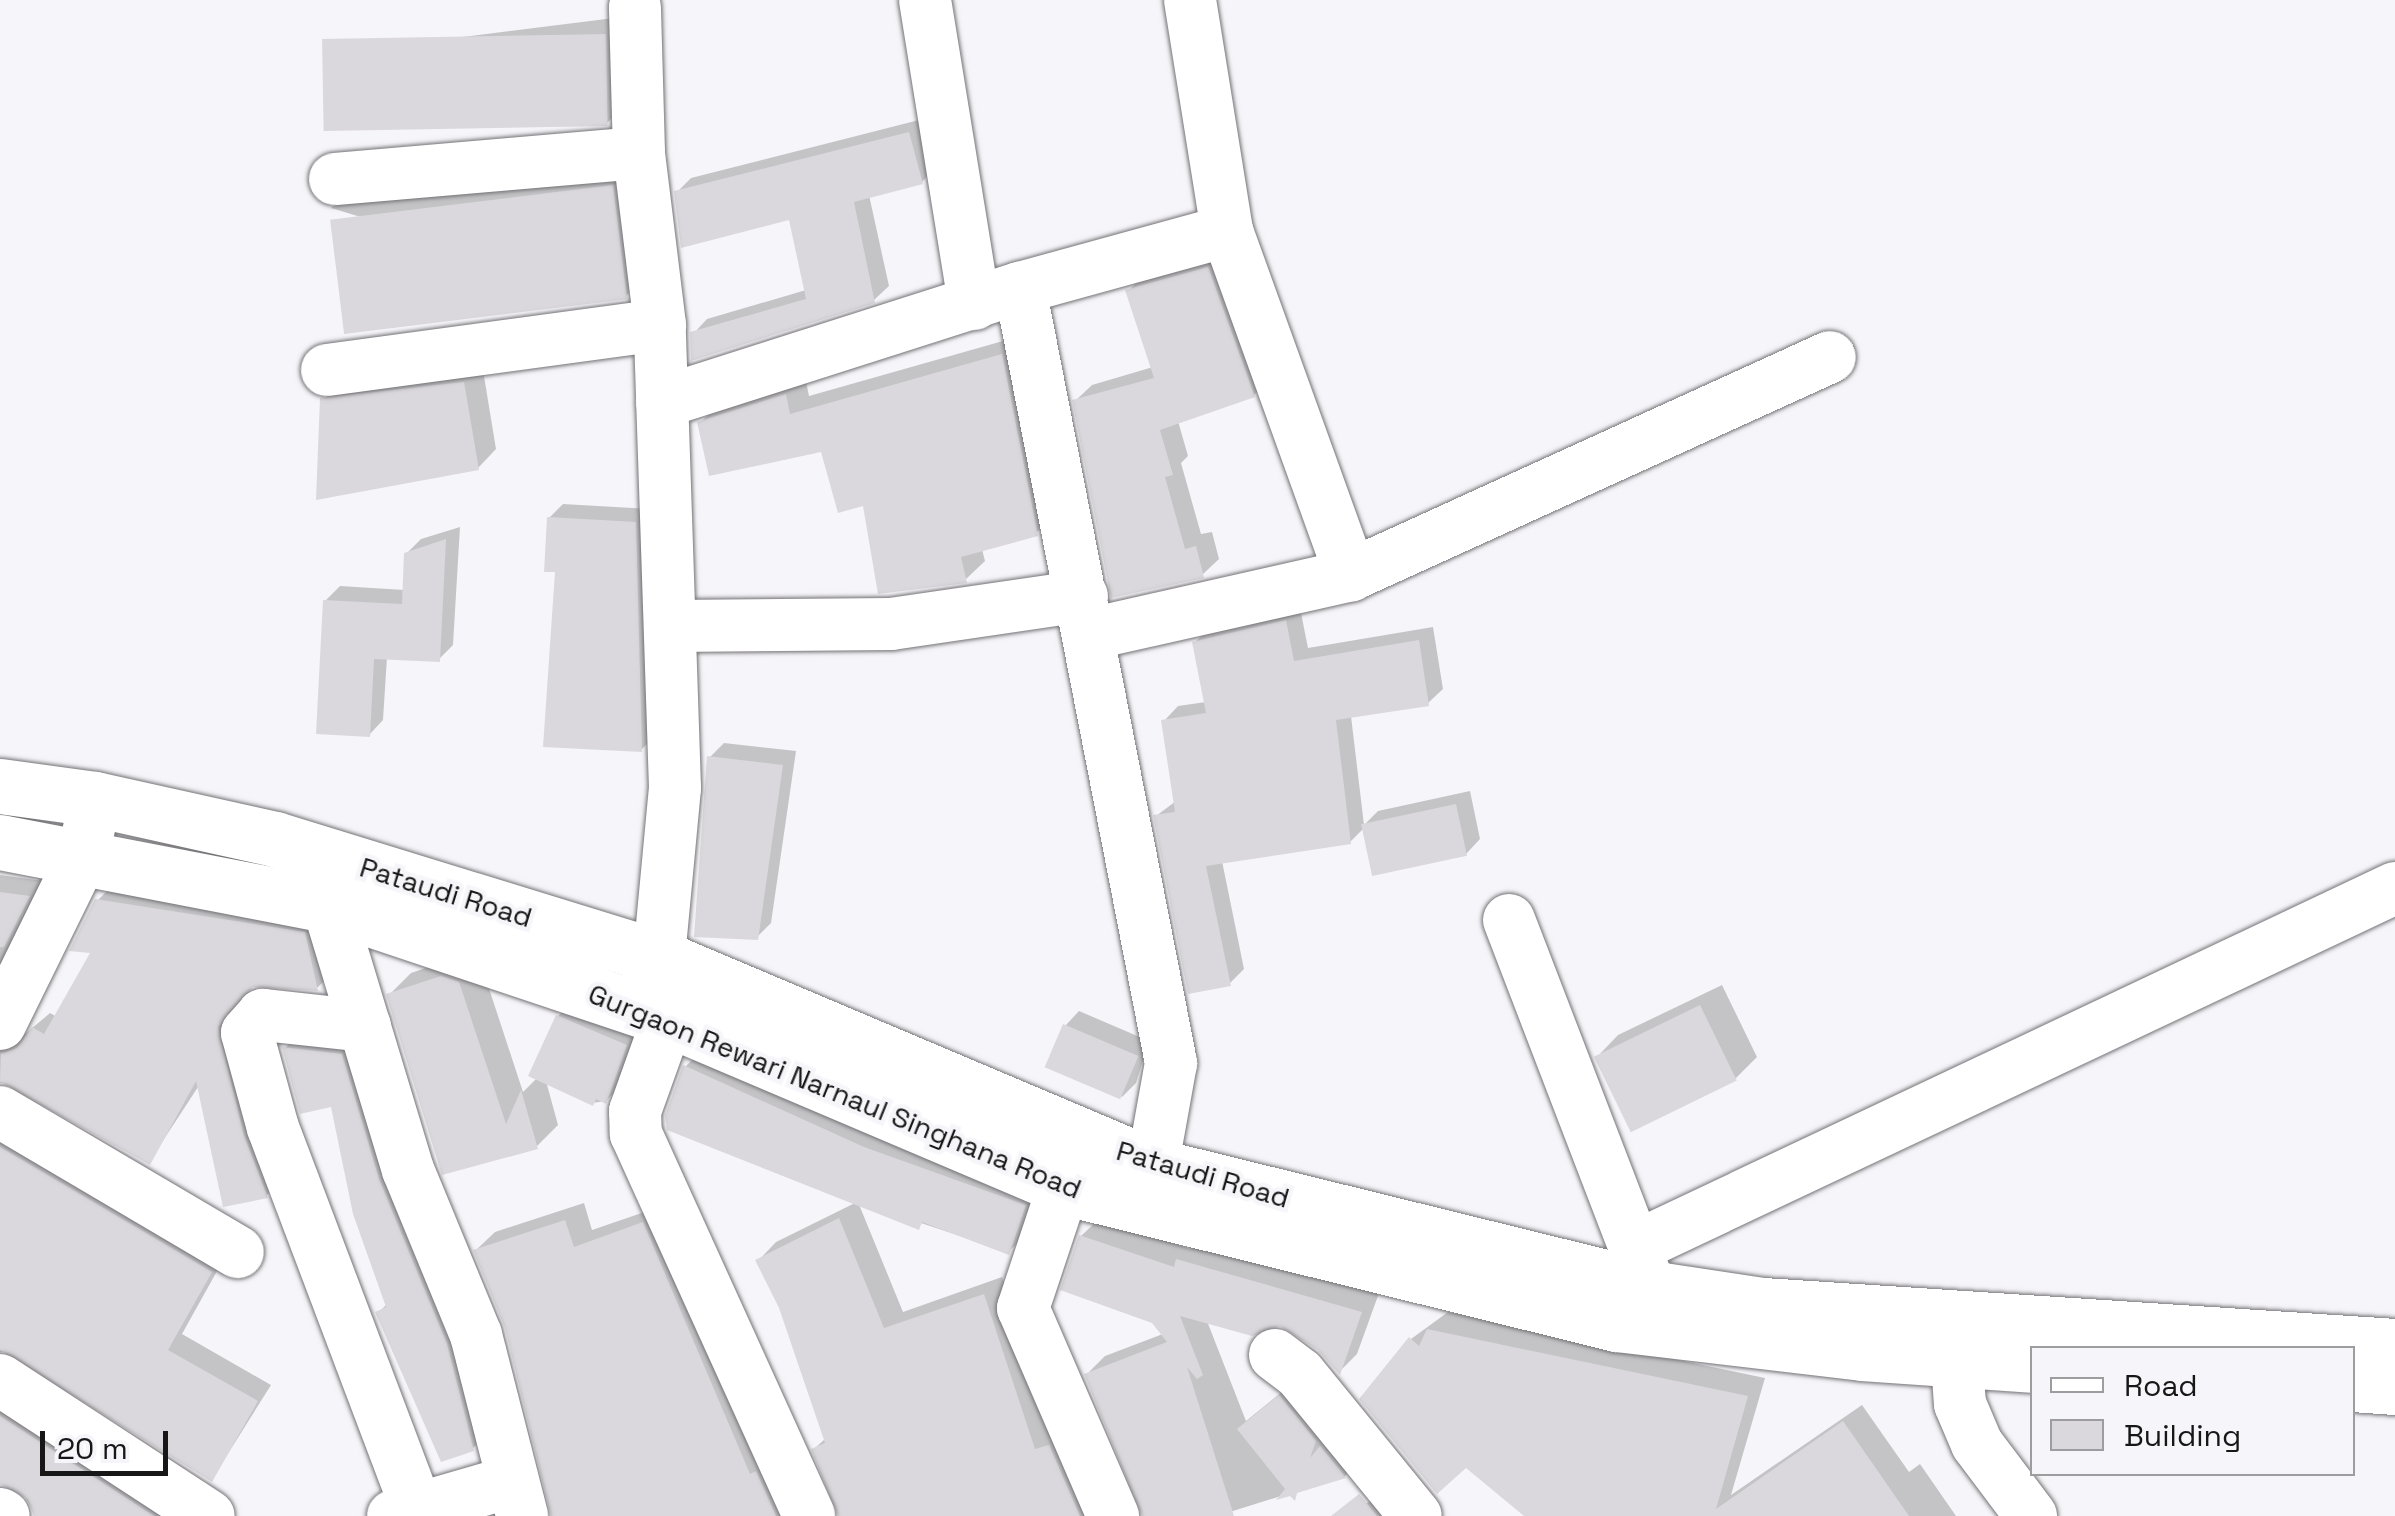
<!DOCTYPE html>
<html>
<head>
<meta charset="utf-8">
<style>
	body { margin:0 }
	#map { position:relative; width:2395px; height:1516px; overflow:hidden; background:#f6f5f9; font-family:"Space Grotesk",sans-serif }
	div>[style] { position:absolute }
	.shadow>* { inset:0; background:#0003 }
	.building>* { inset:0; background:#dad8dc; transform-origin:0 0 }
	.roads { filter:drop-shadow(0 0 2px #747276) drop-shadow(0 0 2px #747276) }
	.minor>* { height:52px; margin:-26px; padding:0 26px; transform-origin:26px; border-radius:26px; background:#fff }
	.major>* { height:55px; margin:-27.5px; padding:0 27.5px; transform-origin:27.5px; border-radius:27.5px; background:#fff }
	span { translate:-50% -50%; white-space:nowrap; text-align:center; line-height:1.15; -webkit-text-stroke:9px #f6f5f9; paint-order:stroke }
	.street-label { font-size:28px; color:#171718 }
	.legend { position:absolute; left:2030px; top:1346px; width:325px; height:130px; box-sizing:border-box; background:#f6f5f9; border:2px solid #9d9c9f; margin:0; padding:12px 18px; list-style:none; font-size:30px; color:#171718 }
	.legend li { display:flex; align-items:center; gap:20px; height:50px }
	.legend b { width:50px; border:2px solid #9d9c9f }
	.scale { position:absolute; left:40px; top:1431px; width:128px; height:45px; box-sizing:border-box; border:5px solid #171718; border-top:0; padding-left:12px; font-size:30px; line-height:35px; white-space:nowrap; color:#171718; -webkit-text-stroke:8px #f6f5f9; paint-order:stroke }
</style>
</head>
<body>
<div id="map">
	<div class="shadow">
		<div style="clip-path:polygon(622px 17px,624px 106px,607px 123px,327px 69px,344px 52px)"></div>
		<div style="clip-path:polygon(923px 119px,936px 167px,922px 182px,869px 195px,889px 286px,874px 300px,693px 334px,707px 319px,806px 290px,791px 217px,677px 192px,691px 178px)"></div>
		<div style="clip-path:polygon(634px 165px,647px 275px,625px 297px,331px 208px,353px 187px)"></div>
		<div style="clip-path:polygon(1225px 252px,1270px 379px,1254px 395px,1178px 421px,1188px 456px,1181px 463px,1201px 534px,1212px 532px,1219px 559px,1202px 575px,1075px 401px,1092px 385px,1153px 367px,1128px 291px,1144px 275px)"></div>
		<div style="clip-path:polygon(1021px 336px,1056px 514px,1036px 533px,982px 549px,985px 561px,965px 580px,865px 503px,823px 449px,700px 423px,720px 403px,805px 376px,809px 396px)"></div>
		<div style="clip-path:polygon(482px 364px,496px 449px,478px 468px,323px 400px,342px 381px)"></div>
		<div style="clip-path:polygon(563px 504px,650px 509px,656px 735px,641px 750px,557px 570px,549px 518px)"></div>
		<div style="clip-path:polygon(460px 527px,453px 645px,439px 659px,387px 657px,383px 720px,369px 735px,325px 601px,340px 586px,405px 590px,406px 554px,421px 539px)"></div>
		<div style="clip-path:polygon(1300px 608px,1308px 648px,1433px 627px,1443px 689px,1428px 703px,1351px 716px,1364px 825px,1378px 811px,1470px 791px,1480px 839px,1466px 854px,1364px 828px,1350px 842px,1222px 861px,1244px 969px,1230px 983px,1156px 816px,1176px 801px,1164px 721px,1178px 706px,1206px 702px,1195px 642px,1210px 628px)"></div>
		<div style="clip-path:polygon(724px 743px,796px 751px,771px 923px,757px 937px,710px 757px)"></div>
		<div style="clip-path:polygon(0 875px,43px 881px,0 974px)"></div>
		<div style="clip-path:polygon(113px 885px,320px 918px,332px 973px,317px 988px,254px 984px,232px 1009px,282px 1181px,266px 1196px,200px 1084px,149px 1162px,15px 1083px,0 1083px,0 1031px,18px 1040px,50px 1013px,57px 1017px,94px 951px,97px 901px)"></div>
		<div style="clip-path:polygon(464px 955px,480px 961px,523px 1092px,538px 1077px,531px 1074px,558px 1016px,573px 1002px,640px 1030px,620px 1087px,606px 1101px,592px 1103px,546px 1081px,558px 1125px,536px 1147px,444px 1172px,389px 995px,411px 973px)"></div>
		<div style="clip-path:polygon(1722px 985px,1757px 1057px,1736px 1078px,1597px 1057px,1618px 1035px)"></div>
		<div style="clip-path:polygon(1079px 1011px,1149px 1041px,1136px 1083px,1122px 1097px,1065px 1026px)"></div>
		<div style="clip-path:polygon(299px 1034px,356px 1040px,488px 1434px,473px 1448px,378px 1313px,388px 1303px,333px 1104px,285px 1048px)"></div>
		<div style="clip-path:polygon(700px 1052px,1038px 1191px,1023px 1238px,1008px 1252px,858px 1202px,903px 1312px,1002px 1277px,1053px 1433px,1112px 1516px,838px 1516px,839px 1504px,814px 1449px,826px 1438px,781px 1307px,758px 1261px,776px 1242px,857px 1202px,685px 1067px)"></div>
		<div style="clip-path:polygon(0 1123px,226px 1255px,182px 1334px,271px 1385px,212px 1479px,16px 1352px,0 1352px)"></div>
		<div style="clip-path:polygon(584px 1203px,592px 1230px,662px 1206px,808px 1516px,552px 1516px,507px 1327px,476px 1250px,495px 1232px)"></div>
		<div style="clip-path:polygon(1100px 1218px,1190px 1249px,1197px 1242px,1379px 1293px,1357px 1354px,1340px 1371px,1320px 1348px,1280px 1323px,1207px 1321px,1246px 1421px,1298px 1379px,1363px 1458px,1345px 1476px,1217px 1516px,1142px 1516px,1143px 1505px,1087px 1374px,1105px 1356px,1176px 1329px,1081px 1236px)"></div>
		<div style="clip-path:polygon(1448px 1312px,1765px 1378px,1731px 1495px,1862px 1405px,1909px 1472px,1920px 1464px,1956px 1516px,1528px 1516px,1411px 1339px)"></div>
		<div style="clip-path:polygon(0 1391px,193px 1516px,36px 1516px,20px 1488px,0 1482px)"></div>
		<div style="clip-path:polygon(1390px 1491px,1414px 1516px,1342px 1516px)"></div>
	</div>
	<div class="building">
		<div style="left:606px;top:34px;width:92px;height:284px;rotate:89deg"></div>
		<div style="clip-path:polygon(909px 132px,923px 184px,854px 202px,875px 303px,691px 361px,690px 332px,806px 299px,789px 220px,681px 248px,674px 191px)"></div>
		<div style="left:613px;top:185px;width:115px;height:285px;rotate:83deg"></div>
		<div style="clip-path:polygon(1208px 267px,1255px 397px,1160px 430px,1173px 475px,1165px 477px,1185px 549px,1196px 546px,1204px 578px,1111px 598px,1072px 400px,1154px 378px,1125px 290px)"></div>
		<div style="clip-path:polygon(1002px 354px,1038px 536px,961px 557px,967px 583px,878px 594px,863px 506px,838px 513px,821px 452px,709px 476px,697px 422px,786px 394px,790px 414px)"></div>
		<div style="clip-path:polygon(464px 382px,479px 470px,316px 500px,320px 398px)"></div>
		<div style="clip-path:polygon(547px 517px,636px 522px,642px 752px,543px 747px,555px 572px,544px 572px)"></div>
		<div style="clip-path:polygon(446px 539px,440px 662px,374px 659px,370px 737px,316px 734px,323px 600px,402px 604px,404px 553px)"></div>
		<div style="clip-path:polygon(1286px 620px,1294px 661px,1419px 640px,1429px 706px,1336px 720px,1351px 844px,1206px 866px,1231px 986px,1188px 994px,1153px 815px,1175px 812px,1161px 720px,1206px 713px,1192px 642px)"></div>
		<div style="clip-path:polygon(707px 756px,783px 765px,758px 940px,694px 937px)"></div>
		<div style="left:1456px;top:804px;width:53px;height:97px;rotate:78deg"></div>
		<div style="clip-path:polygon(0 892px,30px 896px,4px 947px,0 947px)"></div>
		<div style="clip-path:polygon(95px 899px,305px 932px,318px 991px,253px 987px,218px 1027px,244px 1136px,268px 1198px,223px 1207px,196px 1081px,150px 1165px,0 1082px,1px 1054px,17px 1048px,32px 1027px,44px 1034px,90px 953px,69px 951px)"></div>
		<div style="clip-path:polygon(441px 976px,459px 982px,506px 1124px,521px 1090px,538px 1149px,442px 1175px,386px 994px)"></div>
		<div style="left:1700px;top:1005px;width:84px;height:118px;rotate:64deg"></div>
		<div style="clip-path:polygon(556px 1015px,627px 1045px,606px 1104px,596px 1099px,593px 1106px,528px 1076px)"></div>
		<div style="left:1063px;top:1024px;width:82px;height:47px;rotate:23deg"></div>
		<div style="clip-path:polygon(282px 1047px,342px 1054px,379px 1179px,447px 1344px,474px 1451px,441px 1462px,375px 1312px,386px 1307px,353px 1214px,331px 1107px,300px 1114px)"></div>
		<div style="clip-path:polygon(683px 1065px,864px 1147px,1026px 1205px,1009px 1255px,922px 1222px,919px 1230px,667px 1130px,665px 1116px)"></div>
		<div style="clip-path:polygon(0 1147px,212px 1272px,168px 1350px,258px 1401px,212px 1482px,0 1350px)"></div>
		<div style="clip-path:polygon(839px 1218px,884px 1328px,984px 1294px,1035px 1449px,1049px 1445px,1080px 1516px,838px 1516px,811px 1449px,825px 1443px,779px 1308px,755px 1260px)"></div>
		<div style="clip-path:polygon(565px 1220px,574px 1247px,643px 1222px,750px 1474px,756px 1471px,776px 1516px,551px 1516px,505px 1328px,473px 1250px)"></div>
		<div style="clip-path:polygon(1079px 1235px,1174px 1267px,1176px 1259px,1362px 1312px,1340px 1375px,1318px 1350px,1280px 1326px,1252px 1336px,1180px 1316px,1203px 1375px,1197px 1379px,1187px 1367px,1234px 1516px,1142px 1516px,1084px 1374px,1167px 1342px,1152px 1323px,1060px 1290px)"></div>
		<div style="clip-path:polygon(1427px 1329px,1748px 1396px,1716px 1509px,1843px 1421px,1909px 1516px,1524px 1516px,1466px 1468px,1437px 1494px,1359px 1399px,1409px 1337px,1419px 1346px)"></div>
		<div style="clip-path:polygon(1279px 1395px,1316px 1441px,1310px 1458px,1320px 1446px,1346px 1478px,1297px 1493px,1295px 1501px,1290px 1496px,1276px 1500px,1285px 1489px,1237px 1429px)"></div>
		<div style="clip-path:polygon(0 1416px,154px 1516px,34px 1516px,28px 1499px,0 1484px)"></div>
		<div style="clip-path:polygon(1359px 1494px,1377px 1516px,1331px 1516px)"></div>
	</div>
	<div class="roads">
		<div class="minor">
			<div style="left:925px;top:0;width:308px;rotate:80.8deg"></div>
			<div style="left:1190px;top:0;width:234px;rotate:80.9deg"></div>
			<div style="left:1227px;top:231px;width:366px;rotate:70.2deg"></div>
			<div style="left:335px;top:179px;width:305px;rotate:-4.9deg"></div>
			<div style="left:1020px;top:288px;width:790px;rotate:78.97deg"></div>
			<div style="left:1171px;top:1063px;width:146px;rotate:100.2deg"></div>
			<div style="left:327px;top:370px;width:336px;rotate:-7.7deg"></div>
			<div style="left:662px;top:402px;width:376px;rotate:-17.7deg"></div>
			<div style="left:1020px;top:288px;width:215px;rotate:-15.4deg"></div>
			<div style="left:671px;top:626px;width:220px;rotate:-0.5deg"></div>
			<div style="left:891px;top:624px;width:193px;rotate:-8.3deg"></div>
			<div style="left:1090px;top:634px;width:268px;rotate:-12.7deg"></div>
			<div style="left:1351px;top:575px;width:526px;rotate:-24.47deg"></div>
			<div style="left:328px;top:905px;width:277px;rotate:73.2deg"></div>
			<div style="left:408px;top:1170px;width:178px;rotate:67.6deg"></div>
			<div style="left:476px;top:1335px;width:187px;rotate:75.7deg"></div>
			<div style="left:1509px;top:920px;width:385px;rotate:69deg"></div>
			<div style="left:635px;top:1007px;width:55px;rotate:-64.4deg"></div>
			<div style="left:659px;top:957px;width:170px;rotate:-84.6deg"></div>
			<div style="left:675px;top:788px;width:463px;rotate:-91.9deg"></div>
			<div style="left:660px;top:325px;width:173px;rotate:-97deg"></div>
			<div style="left:639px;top:153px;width:146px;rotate:-91.6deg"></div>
			<div style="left:668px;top:1019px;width:98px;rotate:109.7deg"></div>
			<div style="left:635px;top:1111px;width:23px;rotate:88deg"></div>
			<div style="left:636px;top:1134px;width:419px;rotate:65.6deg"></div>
			<div style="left:0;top:1024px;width:191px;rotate:-63.8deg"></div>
			<div style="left:84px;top:853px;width:55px;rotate:-78.5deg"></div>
			<div style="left:365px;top:1026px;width:103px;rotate:-173.8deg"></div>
			<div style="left:263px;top:1015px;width:24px;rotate:132deg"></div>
			<div style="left:247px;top:1033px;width:98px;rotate:74.7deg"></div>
			<div style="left:273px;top:1128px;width:415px;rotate:69.3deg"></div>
			<div style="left:0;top:1112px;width:276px;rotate:30.5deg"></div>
			<div style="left:1077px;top:1146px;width:171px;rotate:108.4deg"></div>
			<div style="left:1023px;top:1308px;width:227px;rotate:66.6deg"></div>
			<div style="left:1635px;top:1247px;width:841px;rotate:-25.28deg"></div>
			<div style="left:1954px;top:1319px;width:85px;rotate:86deg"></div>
			<div style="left:1960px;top:1404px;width:43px;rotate:67deg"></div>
			<div style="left:1977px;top:1444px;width:90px;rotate:53.1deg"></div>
			<div style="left:1275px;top:1355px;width:31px;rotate:37deg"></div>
			<div style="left:1300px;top:1374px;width:183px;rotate:50.8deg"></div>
			<div style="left:0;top:1380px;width:249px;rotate:33.1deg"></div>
			<div style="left:0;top:1514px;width:4px;rotate:27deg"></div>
			<div style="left:393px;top:1516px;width:122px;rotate:-16.2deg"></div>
		</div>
		<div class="major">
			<div style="left:0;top:786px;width:96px;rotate:7.8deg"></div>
			<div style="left:95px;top:799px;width:184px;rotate:12.5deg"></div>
			<div style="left:275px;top:839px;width:402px;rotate:17.1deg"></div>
			<div style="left:659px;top:957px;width:534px;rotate:22.92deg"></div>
			<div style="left:1151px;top:1165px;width:514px;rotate:13.85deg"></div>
			<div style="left:1650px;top:1288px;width:114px;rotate:8.6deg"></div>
			<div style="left:1763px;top:1305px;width:633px;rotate:3.71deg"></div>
			<div style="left:0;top:842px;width:334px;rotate:10.9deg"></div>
			<div style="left:328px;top:905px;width:359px;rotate:18.5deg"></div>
			<div style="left:668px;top:1019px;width:429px;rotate:23deg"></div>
			<div style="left:1063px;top:1187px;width:570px;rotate:13.91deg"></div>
			<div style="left:1616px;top:1324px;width:248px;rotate:6.7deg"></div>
			<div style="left:1862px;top:1353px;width:170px;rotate:4deg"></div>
			<div style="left:2352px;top:1384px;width:43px;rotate:4deg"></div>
		</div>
	</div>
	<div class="street-label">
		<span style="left:446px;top:892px;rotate:17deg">Pataudi Road</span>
		<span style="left:835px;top:1091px;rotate:22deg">Gurgaon Rewari Narnaul Singhana Road</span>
		<span style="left:1203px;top:1174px;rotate:16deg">Pataudi Road</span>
	</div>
	<ul class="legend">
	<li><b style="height:12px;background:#fff"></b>Road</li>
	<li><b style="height:28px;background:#dad8dc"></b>Building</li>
	</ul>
	<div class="scale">20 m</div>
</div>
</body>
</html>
